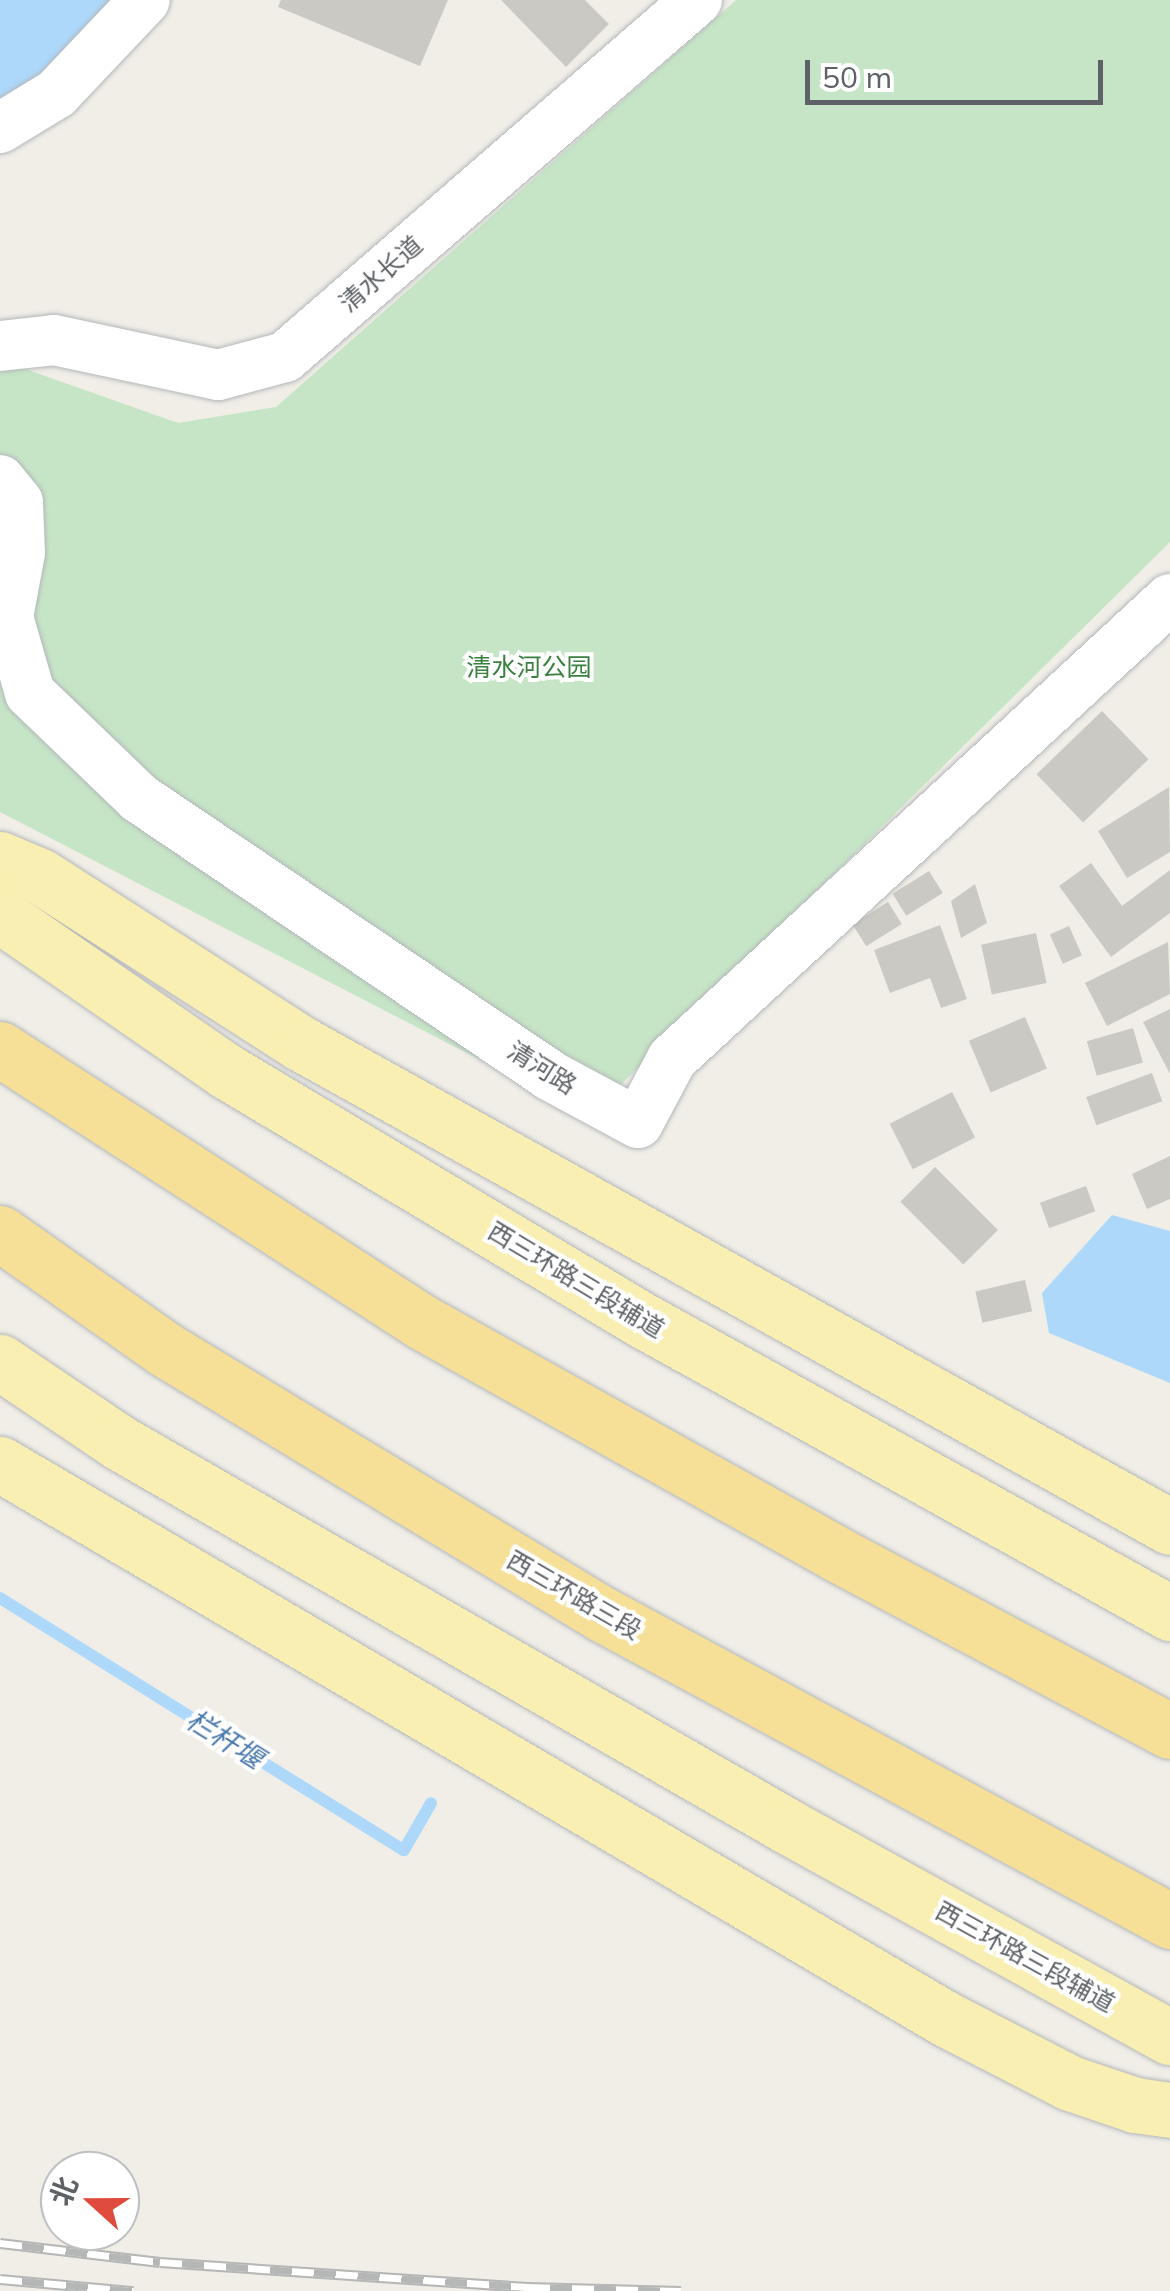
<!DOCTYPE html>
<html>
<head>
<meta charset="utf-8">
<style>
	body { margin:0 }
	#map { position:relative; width:1170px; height:2291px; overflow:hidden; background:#f0eee7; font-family:Mulish,"Noto Sans SC",sans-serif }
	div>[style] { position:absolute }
	.green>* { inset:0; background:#c6e5c6 }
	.water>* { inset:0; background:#add8fa }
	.stream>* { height:12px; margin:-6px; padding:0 6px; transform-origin:6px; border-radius:6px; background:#add8fa }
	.building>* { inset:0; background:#cbc9c4; transform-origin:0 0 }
	.roads { filter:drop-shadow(0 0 2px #b4b7bb) drop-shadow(0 0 2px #b4b7bb) }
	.minor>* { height:50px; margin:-25px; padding:0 25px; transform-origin:25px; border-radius:25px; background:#fff }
	.major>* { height:55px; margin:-27.5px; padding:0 27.5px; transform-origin:27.5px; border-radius:27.5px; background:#faefb2 }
	.highway>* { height:55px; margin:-27.5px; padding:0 27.5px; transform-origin:27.5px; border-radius:27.5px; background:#f6df97 }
	.rail>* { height:11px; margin-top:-5.5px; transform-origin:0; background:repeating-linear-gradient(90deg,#fff 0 22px,#b5b6b6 0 44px); box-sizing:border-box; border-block:2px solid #b5b6b6 }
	span { translate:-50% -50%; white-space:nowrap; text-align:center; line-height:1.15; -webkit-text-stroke:8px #fff; paint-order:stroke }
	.street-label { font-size:25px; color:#5e6266 }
	.park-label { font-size:25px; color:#3a813f }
	.water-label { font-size:28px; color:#4a78ac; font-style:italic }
	.north { position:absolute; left:40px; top:2151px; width:100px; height:100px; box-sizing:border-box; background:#fff; border:2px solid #bfc0c2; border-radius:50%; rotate:291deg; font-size:28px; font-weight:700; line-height:40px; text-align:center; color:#5e6266 }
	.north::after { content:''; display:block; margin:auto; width:35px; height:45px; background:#df4c3e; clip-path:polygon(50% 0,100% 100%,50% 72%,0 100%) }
	.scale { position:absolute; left:805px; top:60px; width:298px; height:45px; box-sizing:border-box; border:5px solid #5e6266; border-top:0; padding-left:12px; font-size:30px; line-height:35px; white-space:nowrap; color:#5e6266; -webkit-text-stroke:8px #fff; paint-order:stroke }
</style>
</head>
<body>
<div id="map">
	<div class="green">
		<div style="clip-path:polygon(736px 0,1170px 0,1170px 542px,589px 1116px,0 812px,0 369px,17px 366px,178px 423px,276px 407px)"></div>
	</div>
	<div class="water">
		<div style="clip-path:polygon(0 0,112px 0,46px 77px,0 104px)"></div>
		<div style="clip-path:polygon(1112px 1215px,1170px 1231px,1170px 1383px,1049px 1333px,1042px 1293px)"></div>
	</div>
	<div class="stream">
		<div style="left:0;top:1598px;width:476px;rotate:32deg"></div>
		<div style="left:404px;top:1850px;width:54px;rotate:-60.1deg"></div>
	</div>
	<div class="building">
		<div style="clip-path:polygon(281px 0,448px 0,420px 66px,278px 7px)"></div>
		<div style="clip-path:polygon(501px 0,585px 0,609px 24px,566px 67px)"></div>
		<div style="left:1102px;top:711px;width:67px;height:91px;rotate:46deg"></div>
		<div style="clip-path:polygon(1169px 787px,1170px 852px,1127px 878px,1098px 831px)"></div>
		<div style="clip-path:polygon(1091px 863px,1122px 906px,1170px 870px,1170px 913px,1111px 957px,1059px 886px)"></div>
		<div style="left:929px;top:871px;width:26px;height:43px;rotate:58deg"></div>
		<div style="clip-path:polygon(975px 884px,987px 923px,961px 938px,951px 901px)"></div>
		<div style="left:888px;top:902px;width:26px;height:42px;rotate:58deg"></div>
		<div style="clip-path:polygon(940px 925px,967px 999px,941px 1008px,930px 978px,890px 993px,874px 950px)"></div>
		<div style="left:1069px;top:926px;width:32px;height:21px;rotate:66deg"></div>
		<div style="left:1036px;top:933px;width:51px;height:56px;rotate:78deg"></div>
		<div style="clip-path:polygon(1168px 942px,1170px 994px,1107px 1026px,1085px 983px)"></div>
		<div style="clip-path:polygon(1170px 1009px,1170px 1074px,1143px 1022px)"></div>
		<div style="left:1025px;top:1017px;width:56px;height:61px;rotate:67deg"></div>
		<div style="left:1133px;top:1028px;width:36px;height:48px;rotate:74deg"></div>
		<div style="left:1152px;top:1073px;width:30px;height:70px;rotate:70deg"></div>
		<div style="left:952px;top:1092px;width:51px;height:70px;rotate:63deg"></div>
		<div style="clip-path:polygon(1170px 1156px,1170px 1199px,1147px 1209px,1132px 1174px)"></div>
		<div style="left:935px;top:1167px;width:89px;height:49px;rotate:45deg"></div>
		<div style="left:1086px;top:1186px;width:27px;height:49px;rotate:70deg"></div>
		<div style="left:1025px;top:1280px;width:32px;height:51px;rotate:77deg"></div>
	</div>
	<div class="roads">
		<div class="minor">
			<div style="left:0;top:128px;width:66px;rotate:-31.3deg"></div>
			<div style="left:56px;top:94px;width:129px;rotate:-46.6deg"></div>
			<div style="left:0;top:346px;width:54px;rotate:-6.3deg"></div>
			<div style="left:54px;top:340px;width:168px;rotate:12deg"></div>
			<div style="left:218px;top:375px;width:69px;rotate:-15deg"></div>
			<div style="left:285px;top:357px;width:545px;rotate:-40.91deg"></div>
			<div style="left:0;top:480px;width:28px;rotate:51deg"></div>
			<div style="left:18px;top:502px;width:51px;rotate:87.8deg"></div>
			<div style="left:20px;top:553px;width:65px;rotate:100.6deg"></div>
			<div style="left:8px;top:617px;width:79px;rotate:73.9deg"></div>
			<div style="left:30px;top:693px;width:151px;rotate:43.9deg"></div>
			<div style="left:139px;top:798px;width:495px;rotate:34deg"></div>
			<div style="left:549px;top:1075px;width:101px;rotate:28.3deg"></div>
			<div style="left:638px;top:1123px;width:72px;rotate:-62deg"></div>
			<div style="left:672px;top:1059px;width:678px;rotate:-42.73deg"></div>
		</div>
		<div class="major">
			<div style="left:0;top:859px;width:43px;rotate:23deg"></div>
			<div style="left:40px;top:876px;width:311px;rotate:32.7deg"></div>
			<div style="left:302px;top:1044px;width:993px;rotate:29.09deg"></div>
			<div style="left:0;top:915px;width:275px;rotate:34.6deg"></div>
			<div style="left:226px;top:1071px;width:487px;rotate:30.9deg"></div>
			<div style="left:644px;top:1321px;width:602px;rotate:29.04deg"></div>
			<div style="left:0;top:1362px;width:145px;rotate:34deg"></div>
			<div style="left:120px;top:1443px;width:769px;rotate:29.86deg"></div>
			<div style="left:787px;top:1826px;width:437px;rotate:28.9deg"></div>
			<div style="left:0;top:1464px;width:1097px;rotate:30.4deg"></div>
			<div style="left:946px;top:2019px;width:140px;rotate:27.3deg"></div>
			<div style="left:1070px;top:2083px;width:69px;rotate:18.7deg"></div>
			<div style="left:1135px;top:2105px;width:35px;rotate:8deg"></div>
		</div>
		<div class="highway">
			<div style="left:0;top:1049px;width:503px;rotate:32.9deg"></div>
			<div style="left:422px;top:1322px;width:473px;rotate:29.2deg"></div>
			<div style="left:835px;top:1553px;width:379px;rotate:28deg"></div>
			<div style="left:0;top:1233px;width:203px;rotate:35.2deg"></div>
			<div style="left:166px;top:1350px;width:510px;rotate:31.2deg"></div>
			<div style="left:602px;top:1614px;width:646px;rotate:28.39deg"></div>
		</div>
	</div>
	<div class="rail">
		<div style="left:0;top:2243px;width:161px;rotate:6.8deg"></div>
		<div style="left:160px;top:2262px;width:369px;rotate:3.9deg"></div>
		<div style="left:528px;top:2287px;width:153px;rotate:1.5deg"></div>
		<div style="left:0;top:2279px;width:134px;rotate:5.2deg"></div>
	</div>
	<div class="street-label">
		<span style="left:381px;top:274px;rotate:-41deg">清水长道</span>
		<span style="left:542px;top:1068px;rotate:32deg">清河路</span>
		<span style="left:576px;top:1280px;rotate:31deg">西三环路三段辅道</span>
		<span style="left:574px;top:1595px;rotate:30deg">西三环路三段</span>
		<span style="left:1025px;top:1957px;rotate:29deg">西三环路三段辅道</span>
	</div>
	<div class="park-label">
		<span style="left:529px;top:667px">清水河公园</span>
	</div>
	<div class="water-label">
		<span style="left:225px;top:1739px;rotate:32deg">栏杆堰</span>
	</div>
	<div class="north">北</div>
	<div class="scale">50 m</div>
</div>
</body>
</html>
